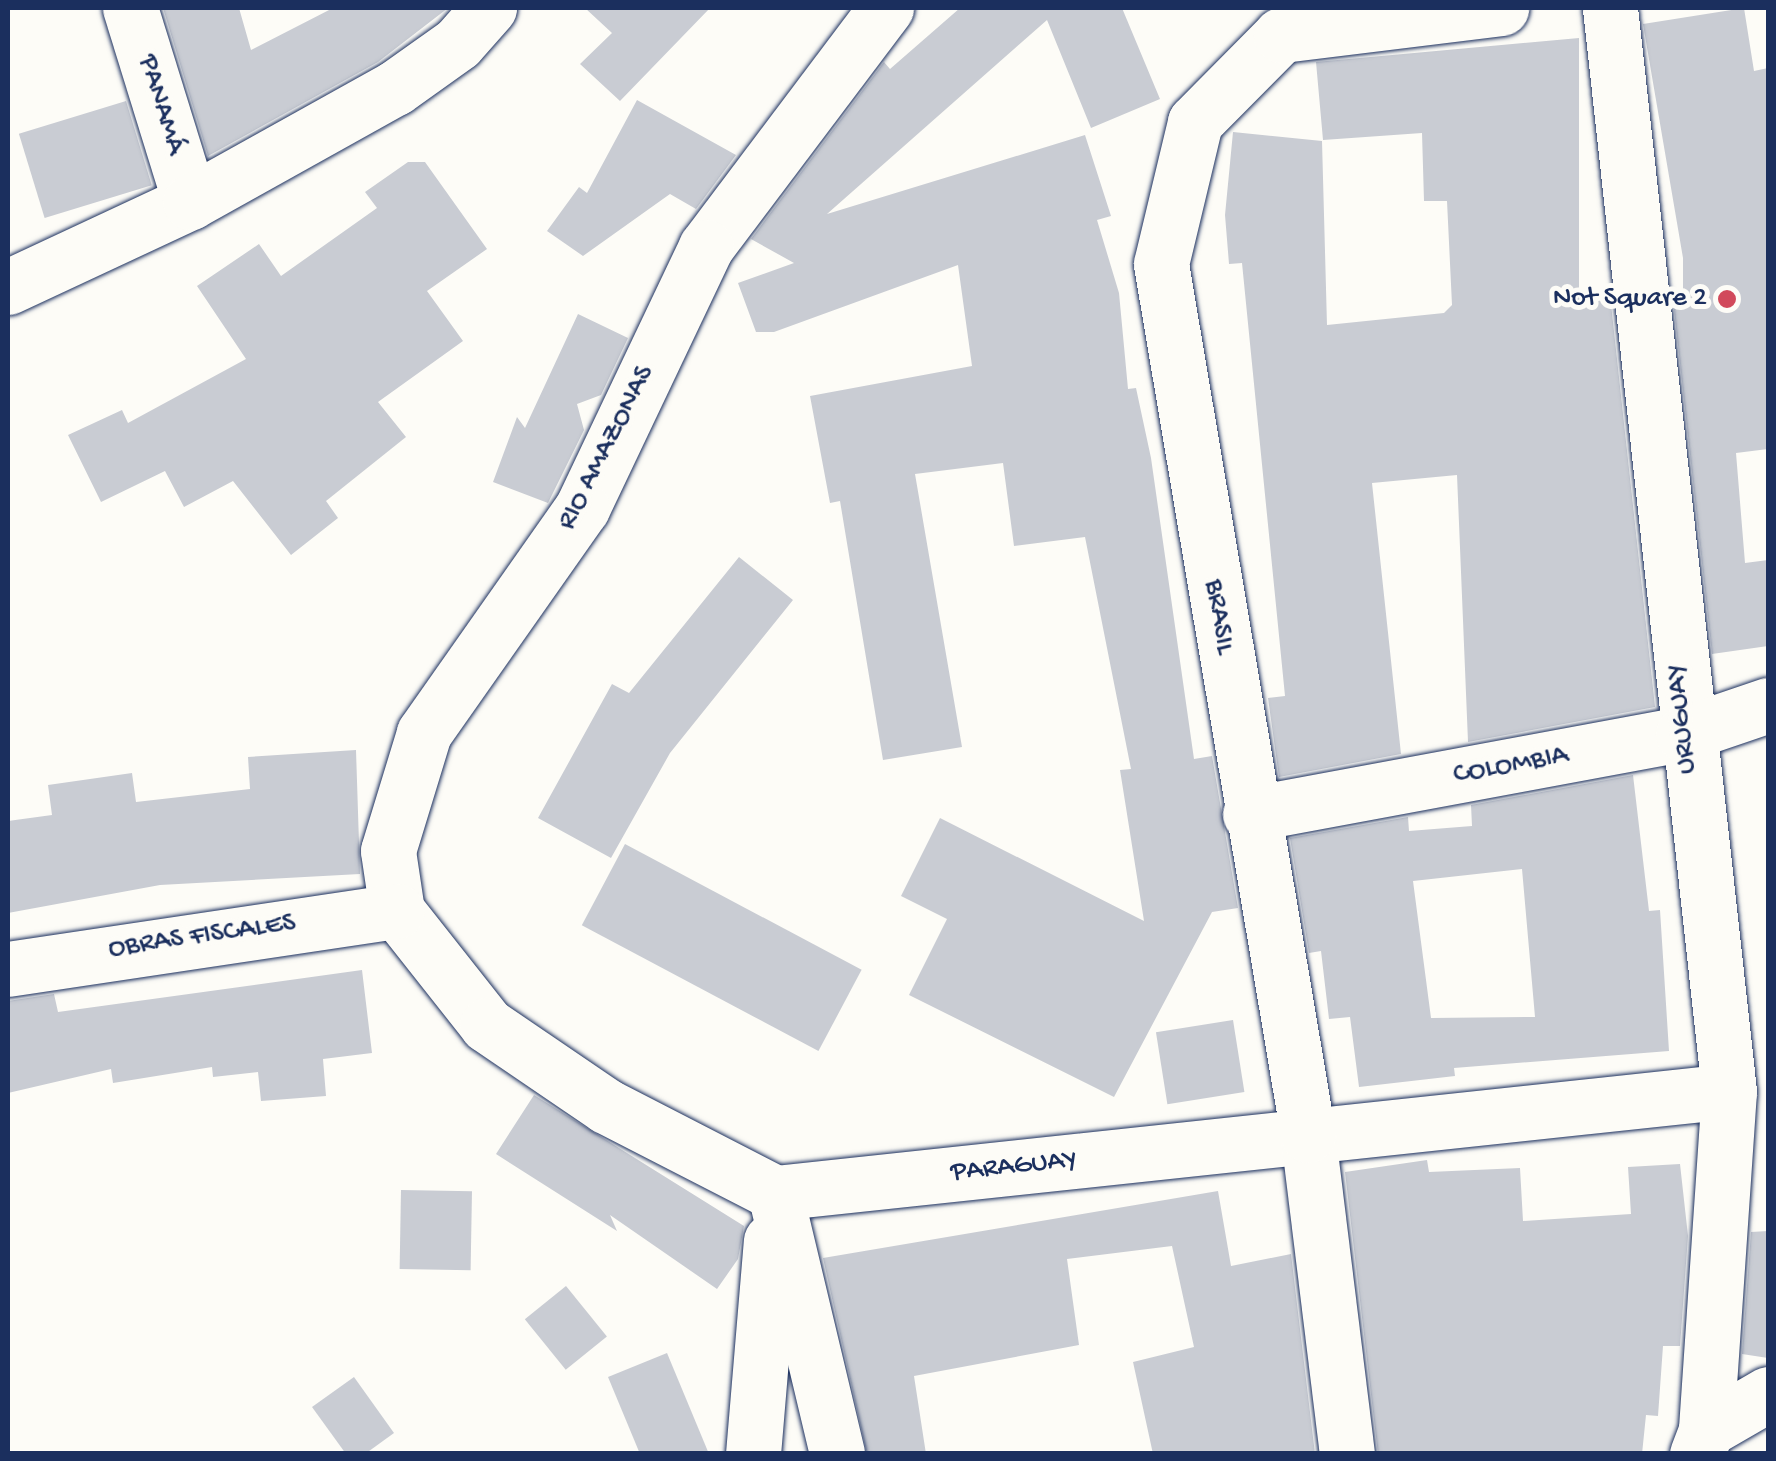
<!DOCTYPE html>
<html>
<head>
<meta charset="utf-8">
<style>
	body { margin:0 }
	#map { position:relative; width:1776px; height:1461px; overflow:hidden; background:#fdfcf7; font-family:"Gochi Hand",sans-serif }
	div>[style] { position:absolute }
	.building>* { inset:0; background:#c9ccd3; transform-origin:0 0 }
	.roads { filter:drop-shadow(0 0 2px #1b2f5e) drop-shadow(0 0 2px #1b2f5e) }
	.minor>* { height:55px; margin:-27.5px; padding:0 27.5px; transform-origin:27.5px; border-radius:27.5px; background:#fdfcf7 }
	.dots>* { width:28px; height:28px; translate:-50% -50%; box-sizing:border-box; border:5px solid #fdfcf7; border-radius:50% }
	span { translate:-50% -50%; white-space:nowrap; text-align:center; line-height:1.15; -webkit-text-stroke:10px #fdfcf7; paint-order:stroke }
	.street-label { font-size:28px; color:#1b2f5e }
	.poi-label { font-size:28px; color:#1b2f5e }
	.right { translate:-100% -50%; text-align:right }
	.frame { position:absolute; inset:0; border:10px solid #1b2f5e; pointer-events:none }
</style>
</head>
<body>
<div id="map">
	<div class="building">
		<div style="clip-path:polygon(163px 8px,239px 8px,251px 50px,333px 8px,448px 8px,378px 62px,208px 156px)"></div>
		<div style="clip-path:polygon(585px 8px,710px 8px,620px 101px,580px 64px,612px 33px)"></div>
		<div style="clip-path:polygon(960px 8px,1122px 8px,1160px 99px,1091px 128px,1047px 20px,827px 214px,1085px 135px,1111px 216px,1097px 220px,1119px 293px,1128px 389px,1136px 388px,1151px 458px,1194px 759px,1212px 756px,1238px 908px,1212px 912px,1114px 1097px,909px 995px,947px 919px,901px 896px,940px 818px,1144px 921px,1120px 770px,1131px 769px,1085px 537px,1014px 546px,1003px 463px,915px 474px,962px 747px,883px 760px,840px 501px,830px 503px,810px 396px,972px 366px,958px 265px,774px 332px,756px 332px,738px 283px,794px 263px,751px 239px,884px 62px,890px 69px)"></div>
		<div style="clip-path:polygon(1744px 8px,1754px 71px,1768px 68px,1768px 449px,1736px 453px,1745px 563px,1768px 560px,1768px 646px,1712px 654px,1672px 291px,1683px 290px,1683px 258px,1643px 24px)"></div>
		<div style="clip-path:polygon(1579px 38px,1579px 297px,1610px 295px,1655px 707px,1468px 742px,1457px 475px,1372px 483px,1401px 754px,1279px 777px,1268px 698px,1285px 696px,1242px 263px,1229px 264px,1225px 215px,1233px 132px,1322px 141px,1327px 325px,1444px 313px,1452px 305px,1447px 201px,1424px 201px,1422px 133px,1323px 140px,1316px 62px)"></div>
		<div style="clip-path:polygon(637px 100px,736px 155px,696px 209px,670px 194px,583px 256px,547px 231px,579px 187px,587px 193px)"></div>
		<div style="left:126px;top:101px;width:88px;height:112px;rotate:73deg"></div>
		<div style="clip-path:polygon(408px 162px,425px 162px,487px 249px,427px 291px,463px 341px,378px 402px,406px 437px,326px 501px,338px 518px,291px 555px,233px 481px,184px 507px,165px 471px,101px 502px,68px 435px,122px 410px,128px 423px,246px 359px,197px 286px,259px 244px,281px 276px,377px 208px,365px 192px)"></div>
		<div style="clip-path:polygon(578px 314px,628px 338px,601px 395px,577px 404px,584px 430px,548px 503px,493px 482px,517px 417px,525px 428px)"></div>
		<div style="clip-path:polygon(739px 557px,793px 600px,670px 753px,611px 858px,538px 818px,612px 684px,629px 693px)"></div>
		<div style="clip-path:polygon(356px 750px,360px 874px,160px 885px,8px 913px,8px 821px,52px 815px,48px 785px,132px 773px,136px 802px,250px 789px,248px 757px)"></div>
		<div style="clip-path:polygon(evenodd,1633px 775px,1649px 911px,1660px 910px,1669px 1051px,1454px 1068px,1455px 1076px,1359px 1087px,1350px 1017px,1329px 1019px,1321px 951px,1309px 953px,1290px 838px,1408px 817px,1409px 831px,1472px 826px,1471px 805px,1633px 775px,1522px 869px,1535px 1017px,1431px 1018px,1413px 881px,1522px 869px)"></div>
		<div style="left:625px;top:844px;width:268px;height:92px;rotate:28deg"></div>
		<div style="clip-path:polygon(362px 970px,372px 1053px,323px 1059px,326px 1096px,261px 1101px,258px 1072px,213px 1077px,212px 1067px,113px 1083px,111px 1069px,8px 1093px,8px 1001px,54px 994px,58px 1012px)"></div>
		<div style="left:1233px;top:1020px;width:73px;height:78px;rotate:81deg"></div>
		<div style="clip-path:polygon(534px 1095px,744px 1226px,738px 1259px,717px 1289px,610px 1215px,617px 1231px,496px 1154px)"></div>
		<div style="clip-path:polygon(1427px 1160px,1429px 1172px,1520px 1168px,1523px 1221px,1631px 1214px,1628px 1167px,1680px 1164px,1688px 1236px,1680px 1346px,1663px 1346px,1658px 1416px,1646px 1415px,1642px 1454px,1378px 1454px,1345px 1172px)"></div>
		<div style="left:401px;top:1190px;width:71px;height:79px;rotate:1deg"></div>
		<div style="clip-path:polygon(1218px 1191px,1231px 1266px,1291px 1254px,1315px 1454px,1153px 1454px,1133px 1362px,1194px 1347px,1172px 1246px,1067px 1259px,1079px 1345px,914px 1376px,926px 1454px,867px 1454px,823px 1258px)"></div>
		<div style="clip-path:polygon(1768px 1231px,1768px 1358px,1742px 1354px,1751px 1232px)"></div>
		<div style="left:566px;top:1286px;width:65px;height:53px;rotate:51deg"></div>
		<div style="clip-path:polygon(667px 1353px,709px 1454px,640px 1454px,608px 1377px)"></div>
		<div style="clip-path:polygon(354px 1377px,394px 1433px,365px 1454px,346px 1454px,312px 1407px)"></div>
	</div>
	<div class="roads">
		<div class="minor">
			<div style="left:130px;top:8px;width:203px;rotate:72.8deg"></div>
			<div style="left:886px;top:8px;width:299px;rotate:127deg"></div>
			<div style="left:706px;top:247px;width:289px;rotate:115.4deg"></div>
			<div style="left:582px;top:508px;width:275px;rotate:125.1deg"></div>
			<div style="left:424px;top:733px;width:123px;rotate:107deg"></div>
			<div style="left:388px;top:851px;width:61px;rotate:81.5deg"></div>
			<div style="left:397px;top:911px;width:145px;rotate:51.7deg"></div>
			<div style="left:487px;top:1025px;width:144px;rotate:34.2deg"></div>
			<div style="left:606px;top:1106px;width:190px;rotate:27.2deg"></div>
			<div style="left:775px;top:1193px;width:959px;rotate:-6.1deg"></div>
			<div style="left:1610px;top:8px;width:1090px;rotate:83.73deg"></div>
			<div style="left:1729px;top:1091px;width:340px;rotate:93.9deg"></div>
			<div style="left:8px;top:287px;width:201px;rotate:-25deg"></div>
			<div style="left:190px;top:202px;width:235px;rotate:-29.1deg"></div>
			<div style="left:395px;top:88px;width:77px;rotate:-35.5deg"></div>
			<div style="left:458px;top:43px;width:47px;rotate:-48.5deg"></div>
			<div style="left:1250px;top:814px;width:440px;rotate:-10.5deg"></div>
			<div style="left:1683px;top:734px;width:90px;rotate:-18.8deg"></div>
			<div style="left:8px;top:969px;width:393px;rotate:-8.5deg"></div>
			<div style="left:775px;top:1193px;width:268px;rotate:76.6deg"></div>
			<div style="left:753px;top:1454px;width:214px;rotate:-85.2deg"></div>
			<div style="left:1347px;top:1454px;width:321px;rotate:-97deg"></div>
			<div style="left:1308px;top:1135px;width:883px;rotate:-99.58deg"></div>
			<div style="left:1161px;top:264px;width:146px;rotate:-76.5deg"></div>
			<div style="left:1195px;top:122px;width:122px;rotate:-45.3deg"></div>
			<div style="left:1281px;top:35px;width:222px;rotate:-7deg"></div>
			<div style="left:1697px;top:1454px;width:26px;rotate:-69deg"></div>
			<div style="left:1706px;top:1430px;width:72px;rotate:-30.1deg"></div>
		</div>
	</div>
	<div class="dots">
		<div style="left:1727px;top:299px;background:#d1495b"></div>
	</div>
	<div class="street-label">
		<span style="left:160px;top:105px;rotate:73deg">PANAMÁ</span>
		<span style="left:607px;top:448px;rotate:-63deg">RIO AMAZONAS</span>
		<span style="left:1218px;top:617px;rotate:81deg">BRASIL</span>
		<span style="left:1683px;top:719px;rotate:-96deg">URUGUAY</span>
		<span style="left:1511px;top:766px;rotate:-10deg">COLOMBIA</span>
		<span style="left:202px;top:937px;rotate:-8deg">OBRAS FISCALES</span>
		<span style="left:1014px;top:1167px;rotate:-6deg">PARAGUAY</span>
	</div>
	<div class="poi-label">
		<span class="right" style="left:1707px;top:299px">Not Square 2</span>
	</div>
	<div class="frame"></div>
</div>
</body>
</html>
